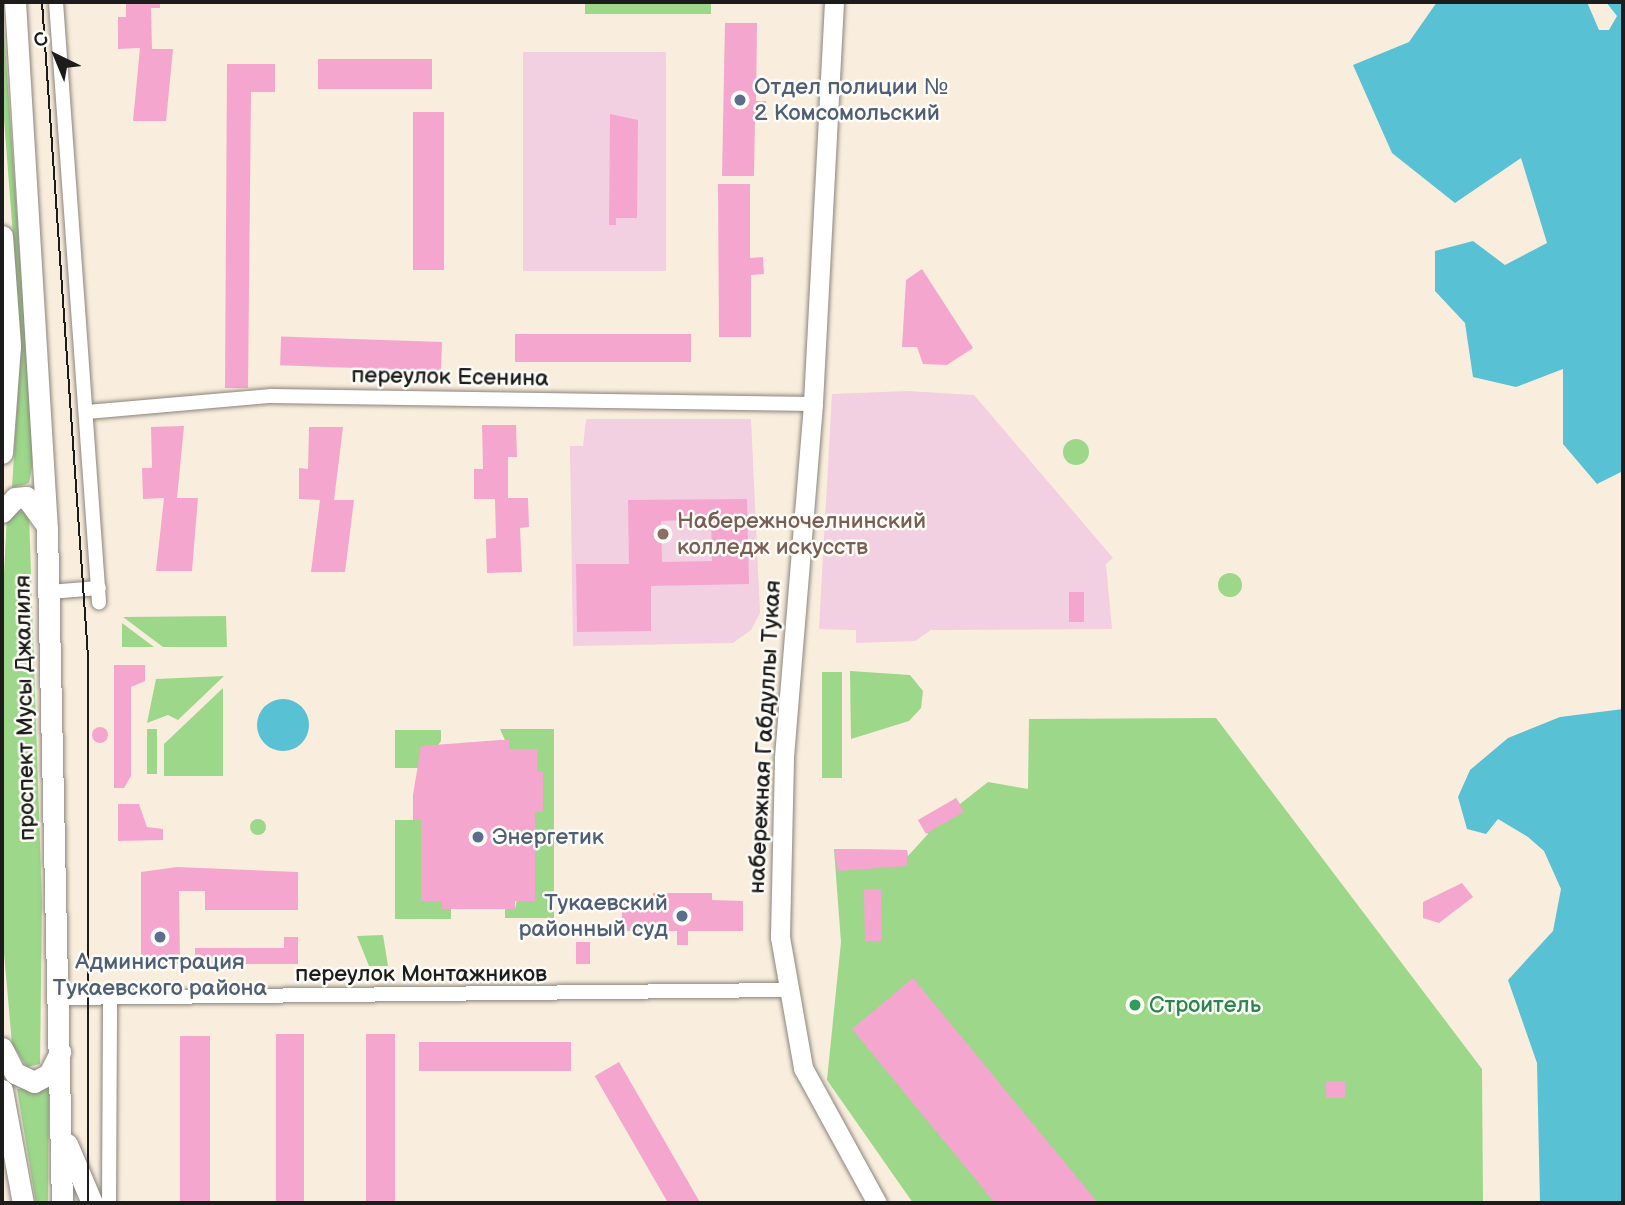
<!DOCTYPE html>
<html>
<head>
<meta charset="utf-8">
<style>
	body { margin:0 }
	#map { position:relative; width:1625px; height:1205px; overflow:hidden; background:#f9eddd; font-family:"Balsamiq Sans",sans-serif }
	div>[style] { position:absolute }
	.built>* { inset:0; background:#f2cfe1; transform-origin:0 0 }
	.green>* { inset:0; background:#9cd78a; transform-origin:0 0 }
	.round { border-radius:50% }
	.water>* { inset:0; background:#58c1d4 }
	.building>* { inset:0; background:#f5a6cf; transform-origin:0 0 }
	.roads { filter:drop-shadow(0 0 2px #8a847c) drop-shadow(0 0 2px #8a847c) }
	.minor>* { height:14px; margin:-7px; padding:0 7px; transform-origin:7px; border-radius:7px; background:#fff }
	.secondary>* { height:19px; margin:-9.5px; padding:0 9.5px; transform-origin:9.5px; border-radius:9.5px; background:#fff }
	.primary>* { height:21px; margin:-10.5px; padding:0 10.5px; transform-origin:10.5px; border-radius:10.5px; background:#fff }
	.tram>* { height:2px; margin:-1px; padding:0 1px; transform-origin:1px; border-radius:1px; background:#1c1c1c }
	.dots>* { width:19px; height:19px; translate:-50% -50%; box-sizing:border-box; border:4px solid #fdfcf7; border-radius:50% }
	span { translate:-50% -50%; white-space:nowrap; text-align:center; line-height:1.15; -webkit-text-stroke:5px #fdfcf7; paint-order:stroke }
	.service-label { font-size:23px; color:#4e5e75 }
	.left { translate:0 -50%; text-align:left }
	.right { translate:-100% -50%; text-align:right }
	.street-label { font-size:23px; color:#1c1c1c }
	.education-label { font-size:23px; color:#785e54 }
	.leisure-label { font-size:23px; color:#27864d }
	.frame { position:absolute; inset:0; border:4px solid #1c1c1c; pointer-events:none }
	.north { position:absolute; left:21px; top:21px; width:70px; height:70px; -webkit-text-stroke:5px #fdfcf7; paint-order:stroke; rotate:317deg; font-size:19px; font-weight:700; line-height:28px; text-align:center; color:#1c1c1c }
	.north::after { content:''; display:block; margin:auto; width:24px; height:32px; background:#1c1c1c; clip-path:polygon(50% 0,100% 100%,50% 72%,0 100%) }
</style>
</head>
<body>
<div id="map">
	<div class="built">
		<div style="left:523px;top:52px;width:143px;height:219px"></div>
		<div style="clip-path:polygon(907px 391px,974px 395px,1113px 558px,1106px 564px,1112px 629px,931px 630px,915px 641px,856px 643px,856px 630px,819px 629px,832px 394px)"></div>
		<div style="clip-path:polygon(586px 419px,751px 419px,760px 613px,751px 630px,733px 643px,573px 646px,570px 446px,583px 446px)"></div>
	</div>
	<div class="green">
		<div style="clip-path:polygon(2px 2px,34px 456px,29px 483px,12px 488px,21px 340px,2px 93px)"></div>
		<div style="left:585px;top:2px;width:126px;height:12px"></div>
		<div class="round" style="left:1063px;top:439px;width:26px;height:26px"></div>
		<div style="clip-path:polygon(16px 510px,29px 514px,42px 903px,40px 1064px,27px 1067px,12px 1044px,2px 930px,2px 612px,7px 516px)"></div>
		<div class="round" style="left:1218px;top:573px;width:24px;height:24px"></div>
		<div style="clip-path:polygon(226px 616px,227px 647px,163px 647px,123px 617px)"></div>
		<div style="clip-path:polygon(122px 623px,154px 647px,122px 647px)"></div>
		<div style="clip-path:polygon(850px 671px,910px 675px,923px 691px,921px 708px,909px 721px,851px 739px)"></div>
		<div style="left:822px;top:672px;width:20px;height:106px"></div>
		<div style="clip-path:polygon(224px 676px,178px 720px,168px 715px,147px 723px,156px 679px)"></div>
		<div style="clip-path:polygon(223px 688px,223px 776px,164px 776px,164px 744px)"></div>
		<div style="clip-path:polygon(1216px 718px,1482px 1069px,1483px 1203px,913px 1203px,827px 1080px,841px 942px,834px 849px,907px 850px,908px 856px,928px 834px,922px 826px,956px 798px,960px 804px,988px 782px,1028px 789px,1029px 719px)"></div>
		<div style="left:147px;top:729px;width:10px;height:45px"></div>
		<div style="clip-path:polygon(500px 729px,554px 729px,554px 918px,505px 918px,505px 909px,515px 909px,535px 812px,543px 811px,543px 772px,537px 772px,536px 749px,509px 749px)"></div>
		<div style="clip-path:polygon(395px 730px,441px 730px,441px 741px,421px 768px,395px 768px)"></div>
		<div class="round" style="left:250px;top:819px;width:16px;height:16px"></div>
		<div style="clip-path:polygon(395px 820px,421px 820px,421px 901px,442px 901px,442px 909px,451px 909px,451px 919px,395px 919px)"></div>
		<div style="clip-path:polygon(383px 935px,388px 966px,369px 966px,357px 936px)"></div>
		<div style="clip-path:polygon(49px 1085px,48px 1203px,36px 1203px,17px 1089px)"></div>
	</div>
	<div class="water">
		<div style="clip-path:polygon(1437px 2px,1587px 2px,1599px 30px,1609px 30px,1617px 16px,1606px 2px,1623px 2px,1623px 471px,1597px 484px,1563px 444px,1563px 369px,1516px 387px,1473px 377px,1465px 323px,1435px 291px,1435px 251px,1473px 241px,1505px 265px,1547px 243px,1521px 158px,1455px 203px,1392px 153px,1353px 65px,1409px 42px)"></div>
		<div class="round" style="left:257px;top:699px;width:52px;height:52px"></div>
		<div style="clip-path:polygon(1623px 709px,1623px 1203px,1540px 1203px,1537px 1063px,1508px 980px,1553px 931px,1561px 889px,1544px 851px,1528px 837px,1498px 819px,1486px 834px,1467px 829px,1458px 797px,1470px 770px,1508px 738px,1560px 717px)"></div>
	</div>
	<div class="building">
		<div style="clip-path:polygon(126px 2px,160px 2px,160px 8px,151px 8px,152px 49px,173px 49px,166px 121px,133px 121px,140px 48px,118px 49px,118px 17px,126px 17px)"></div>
		<div style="clip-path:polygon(725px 23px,757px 23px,756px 101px,766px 101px,766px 117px,755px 117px,754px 176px,722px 176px)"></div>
		<div style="left:432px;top:59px;width:30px;height:114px;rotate:90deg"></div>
		<div style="clip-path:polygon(227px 64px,275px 64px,275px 92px,251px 92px,248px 388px,225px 388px)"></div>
		<div style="left:413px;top:112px;width:31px;height:158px"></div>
		<div style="clip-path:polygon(610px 114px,638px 120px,637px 218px,616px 218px,616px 225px,609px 225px)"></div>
		<div style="clip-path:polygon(718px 184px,750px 184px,750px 258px,763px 257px,764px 274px,751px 275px,751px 337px,719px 337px)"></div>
		<div style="clip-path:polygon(922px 269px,973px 348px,947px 365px,923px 364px,917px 347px,902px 347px,906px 280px)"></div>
		<div style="left:515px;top:334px;width:176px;height:28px"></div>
		<div style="left:442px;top:342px;width:29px;height:161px;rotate:92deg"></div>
		<div style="clip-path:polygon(482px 425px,516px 425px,517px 457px,508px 457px,508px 498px,528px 498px,529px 527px,520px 528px,522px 572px,487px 573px,486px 539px,496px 538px,495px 499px,474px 499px,474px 469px,483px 469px)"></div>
		<div style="clip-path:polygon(184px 426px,177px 498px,198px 498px,192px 571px,156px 571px,164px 498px,143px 499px,142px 468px,152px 468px,151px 427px)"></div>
		<div style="clip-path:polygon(309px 427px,343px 427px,334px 500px,354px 500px,345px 572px,311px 572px,320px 500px,299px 499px,299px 468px,308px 469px)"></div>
		<div style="clip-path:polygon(evenodd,747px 499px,749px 584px,651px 586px,651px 631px,577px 632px,576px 564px,629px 564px,628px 500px,747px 499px,711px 519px,712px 561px,662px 562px,661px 521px,711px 519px)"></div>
		<div style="left:1069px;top:592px;width:15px;height:30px"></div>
		<div style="clip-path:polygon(114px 665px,145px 665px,145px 681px,131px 687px,131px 776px,124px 788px,114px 788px)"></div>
		<div class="round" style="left:92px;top:727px;width:16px;height:16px"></div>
		<div style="clip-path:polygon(500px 740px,509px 740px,509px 749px,537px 749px,537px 772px,543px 772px,543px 812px,535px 812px,535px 901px,515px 901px,515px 909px,442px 909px,442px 901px,421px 901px,421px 820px,413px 820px,413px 795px,421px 746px)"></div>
		<div style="left:956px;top:798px;width:16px;height:44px;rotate:60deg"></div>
		<div style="clip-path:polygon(118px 804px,139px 804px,147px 827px,163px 829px,163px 840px,118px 841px)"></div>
		<div style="clip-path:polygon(834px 849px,907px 850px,907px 866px,838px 871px)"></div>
		<div style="clip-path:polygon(177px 867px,298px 872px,298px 910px,205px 910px,205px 891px,179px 891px,180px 964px,141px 965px,141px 872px)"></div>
		<div style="clip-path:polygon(1462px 883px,1473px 897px,1439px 923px,1423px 918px,1423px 902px)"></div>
		<div style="left:881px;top:889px;width:52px;height:17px;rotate:89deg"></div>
		<div style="clip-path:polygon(653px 893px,712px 893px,712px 900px,743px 901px,743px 931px,688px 931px,688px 945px,677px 945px,677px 931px,622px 931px,622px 900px,653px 900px)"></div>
		<div style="clip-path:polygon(284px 937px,298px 937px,298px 964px,195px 964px,195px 948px,284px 948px)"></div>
		<div style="left:576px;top:942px;width:14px;height:22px"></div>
		<div style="clip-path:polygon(913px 978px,1098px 1203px,995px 1203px,852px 1029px)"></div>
		<div style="left:276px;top:1034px;width:28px;height:169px"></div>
		<div style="left:366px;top:1034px;width:29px;height:169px"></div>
		<div style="left:210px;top:1036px;width:167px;height:30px;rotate:90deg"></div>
		<div style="left:571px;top:1042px;width:29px;height:152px;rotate:90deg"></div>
		<div style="left:619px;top:1062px;width:163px;height:28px;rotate:60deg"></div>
		<div style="left:1326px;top:1081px;width:19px;height:17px"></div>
	</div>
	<div class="roads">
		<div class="minor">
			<div style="left:56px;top:2px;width:602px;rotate:85.9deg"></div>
			<div style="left:87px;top:412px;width:185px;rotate:-5deg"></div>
			<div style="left:271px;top:396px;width:542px;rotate:0.85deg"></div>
			<div style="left:49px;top:592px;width:50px;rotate:-4.6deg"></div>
			<div style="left:57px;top:998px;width:729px;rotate:-0.63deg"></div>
			<div style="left:109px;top:1203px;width:206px;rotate:-89.7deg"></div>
		</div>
		<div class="secondary">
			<div style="left:834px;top:2px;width:403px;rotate:93deg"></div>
			<div style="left:813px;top:404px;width:356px;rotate:94.7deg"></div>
			<div style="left:784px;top:759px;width:178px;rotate:91.3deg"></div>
			<div style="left:780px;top:937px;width:133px;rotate:80deg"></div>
			<div style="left:803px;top:1068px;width:154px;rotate:61.3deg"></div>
		</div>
		<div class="primary">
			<div style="left:15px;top:2px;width:528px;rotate:86.53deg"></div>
			<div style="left:47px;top:529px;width:674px;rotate:88.73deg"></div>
			<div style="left:2px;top:236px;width:110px;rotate:85.8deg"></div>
			<div style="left:10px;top:346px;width:107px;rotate:94.3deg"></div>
			<div style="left:2px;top:512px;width:19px;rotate:-47deg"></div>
			<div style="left:15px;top:498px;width:11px;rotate:-5deg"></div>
			<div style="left:26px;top:497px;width:32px;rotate:54deg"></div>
			<div style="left:2px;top:1048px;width:28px;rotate:63deg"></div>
			<div style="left:15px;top:1073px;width:21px;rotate:25deg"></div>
			<div style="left:34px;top:1082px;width:17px;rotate:-28deg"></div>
			<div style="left:49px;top:1074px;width:25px;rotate:-63deg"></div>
			<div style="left:2px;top:1090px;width:115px;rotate:79.5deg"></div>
			<div style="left:67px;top:1144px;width:64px;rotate:67deg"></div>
		</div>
	</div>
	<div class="tram">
		<div style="left:42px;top:2px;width:656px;rotate:85.98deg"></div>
		<div style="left:88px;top:656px;width:547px;rotate:90deg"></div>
	</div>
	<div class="dots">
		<div style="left:740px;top:100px;background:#5c6f8a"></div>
		<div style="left:663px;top:534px;background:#8d6e63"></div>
		<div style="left:478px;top:837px;background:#5c6f8a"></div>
		<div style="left:682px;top:916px;background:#5c6f8a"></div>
		<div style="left:160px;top:937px;background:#5c6f8a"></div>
		<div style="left:1135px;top:1005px;background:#2e9e5b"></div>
	</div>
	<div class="service-label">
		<span class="left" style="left:754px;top:100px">Отдел полиции №<br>2 Комсомольский</span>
		<span class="left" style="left:492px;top:837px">Энергетик</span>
		<span class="right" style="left:668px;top:916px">Тукаевский<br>районный суд</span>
		<span style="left:160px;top:975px">Администрация<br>Тукаевского района</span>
	</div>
	<div class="street-label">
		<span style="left:450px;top:377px;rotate:1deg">переулок Есенина</span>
		<span style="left:25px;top:708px;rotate:-91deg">проспект Мусы Джалиля</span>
		<span style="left:765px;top:737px;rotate:-87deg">набережная Габдуллы Тукая</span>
		<span style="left:421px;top:974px">переулок Монтажников</span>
	</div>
	<div class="education-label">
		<span class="left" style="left:677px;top:534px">Набережночелнинский<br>колледж искусств</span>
	</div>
	<div class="leisure-label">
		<span class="left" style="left:1149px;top:1005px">Строитель</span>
	</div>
	<div class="frame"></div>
	<div class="north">С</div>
</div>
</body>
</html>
